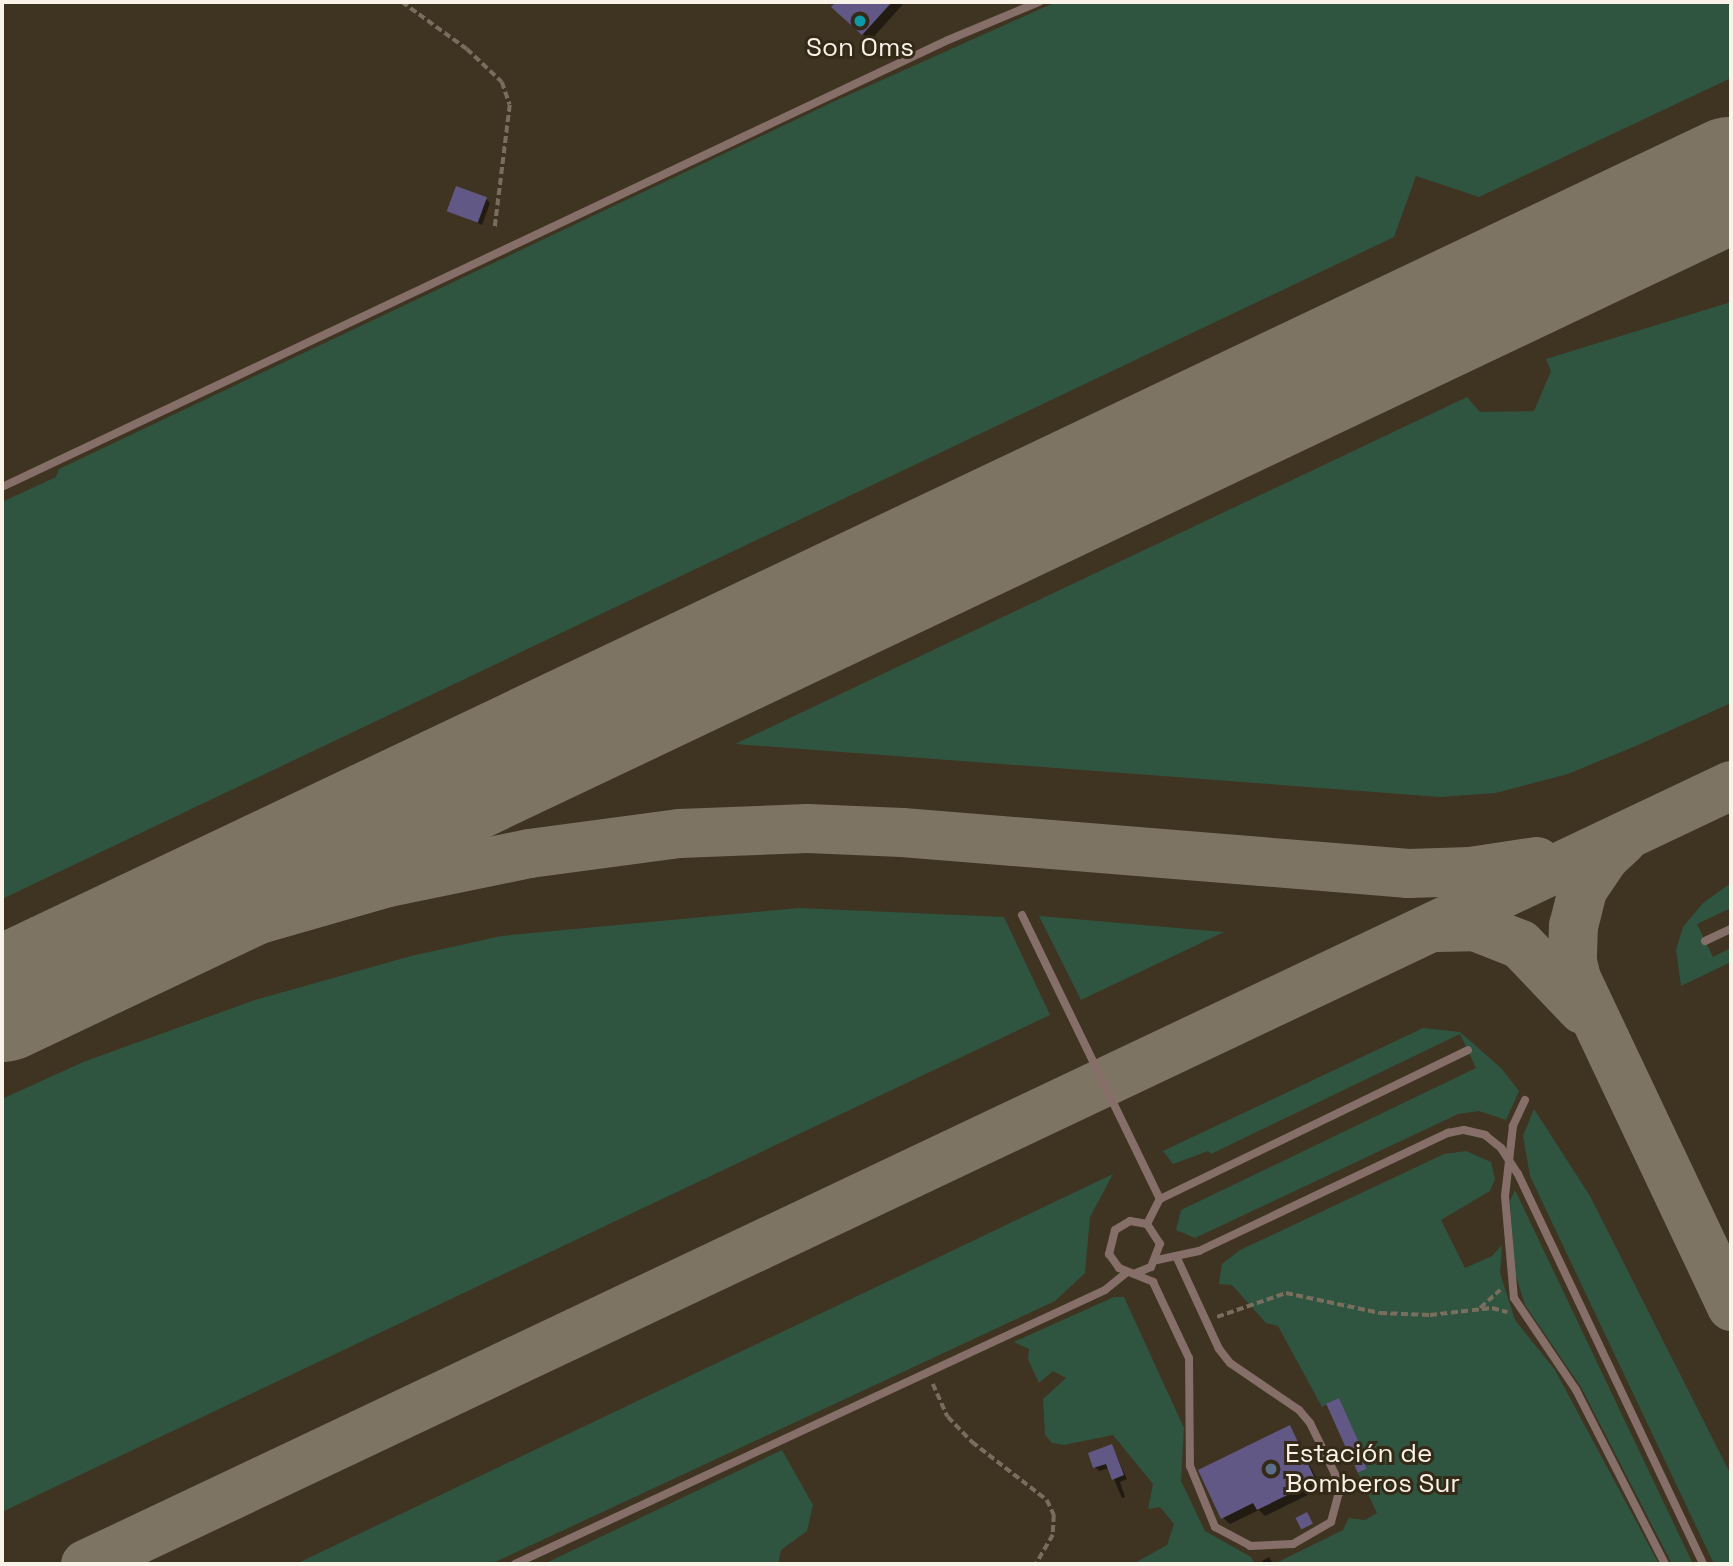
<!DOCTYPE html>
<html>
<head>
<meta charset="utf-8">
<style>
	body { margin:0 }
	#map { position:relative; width:1733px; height:1566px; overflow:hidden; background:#3f3422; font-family:"Space Grotesk",sans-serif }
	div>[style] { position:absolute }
	.green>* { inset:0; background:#2f5440 }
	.shadow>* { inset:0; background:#0007 }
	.taxiway>* { height:49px; margin:-24.5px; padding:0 24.5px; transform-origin:24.5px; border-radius:24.5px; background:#7e7464 }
	.runway>* { height:124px; margin:-62px; padding:0 62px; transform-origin:62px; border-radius:62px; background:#7e7464 }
	.building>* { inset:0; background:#615885; transform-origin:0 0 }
	.path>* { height:3.5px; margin-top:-1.75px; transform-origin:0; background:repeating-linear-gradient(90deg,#786e5e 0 7px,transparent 0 10.5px) }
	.lane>* { height:8px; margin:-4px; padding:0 4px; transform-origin:4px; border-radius:4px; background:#876f69 }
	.dots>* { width:19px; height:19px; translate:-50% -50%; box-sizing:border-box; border:4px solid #352a18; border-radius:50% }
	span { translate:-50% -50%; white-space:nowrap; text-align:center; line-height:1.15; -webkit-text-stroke:6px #352a18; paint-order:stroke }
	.poi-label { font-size:26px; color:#faf3e8 }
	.left { translate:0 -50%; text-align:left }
	.frame { position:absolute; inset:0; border:4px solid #faf3e8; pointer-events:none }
</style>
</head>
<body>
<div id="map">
	<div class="green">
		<div style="clip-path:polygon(1056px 2px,1731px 2px,1731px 78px,1479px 197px,1416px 176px,1394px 237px,2px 899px,2px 502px,56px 477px,59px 469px,833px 102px)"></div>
		<div style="clip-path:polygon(1731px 302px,1731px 703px,1638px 745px,1568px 774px,1496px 793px,1440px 797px,735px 744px,1467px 397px,1480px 412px,1534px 411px,1551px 371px,1546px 359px)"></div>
		<div style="clip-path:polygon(1731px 883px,1731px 908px,1697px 924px,1713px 957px,1731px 948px,1731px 962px,1681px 986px,1676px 950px,1683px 927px,1703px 903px)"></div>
		<div style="clip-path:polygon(799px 908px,1004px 917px,1050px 1015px,2px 1512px,2px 1099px,83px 1062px,255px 1000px,411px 956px,501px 936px)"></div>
		<div style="clip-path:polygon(1039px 916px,1224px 932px,1081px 1000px)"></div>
		<div style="clip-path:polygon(1423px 1028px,1460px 1032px,1501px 1068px,1519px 1091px,1506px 1120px,1479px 1111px,1458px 1114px,1195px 1238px,1176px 1230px,1181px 1210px,1476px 1068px,1460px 1034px,1211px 1154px,1208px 1151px,1173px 1164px,1163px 1151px)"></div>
		<div style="clip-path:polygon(1534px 1109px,1590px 1196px,1731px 1475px,1731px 1564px,1714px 1564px,1530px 1176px,1523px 1136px)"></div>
		<div style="clip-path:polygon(1466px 1151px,1491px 1162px,1495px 1179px,1490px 1191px,1441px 1220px,1465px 1268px,1492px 1256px,1502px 1245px,1500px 1273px,1515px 1320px,1555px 1370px,1659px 1564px,1274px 1564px,1343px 1530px,1349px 1518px,1365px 1520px,1377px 1513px,1358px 1473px,1367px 1468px,1339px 1398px,1322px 1407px,1278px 1326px,1266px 1323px,1232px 1285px,1219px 1284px,1222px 1264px,1240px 1250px,1444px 1154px)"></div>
		<div style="clip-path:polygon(1113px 1174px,1090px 1217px,1085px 1273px,1055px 1301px,491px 1564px,296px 1564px)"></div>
		<div style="clip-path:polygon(1515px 1190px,1693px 1564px,1672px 1564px,1581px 1387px,1525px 1305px,1515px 1273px,1510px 1201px)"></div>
		<div style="clip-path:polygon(1114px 1297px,1124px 1297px,1184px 1428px,1181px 1481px,1205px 1531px,1251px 1557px,1255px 1564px,1133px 1564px,1167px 1545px,1174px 1524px,1160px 1507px,1148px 1509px,1153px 1484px,1113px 1435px,1064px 1445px,1052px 1443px,1045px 1435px,1043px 1399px,1066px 1378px,1053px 1371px,1039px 1383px,1028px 1359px,1029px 1349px,1014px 1342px)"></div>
		<div style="clip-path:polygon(782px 1450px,813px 1505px,807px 1531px,781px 1550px,778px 1564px,544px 1564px)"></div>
	</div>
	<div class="shadow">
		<div style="clip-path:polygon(838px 2px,872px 3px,905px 2px,870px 41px,833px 7px)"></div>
		<div style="clip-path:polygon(486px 199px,490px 203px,482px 225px,449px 210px)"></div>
		<div style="clip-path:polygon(1298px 1444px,1322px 1488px,1265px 1516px,1259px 1510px,1230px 1524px,1223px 1518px)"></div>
		<div style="clip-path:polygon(1112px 1446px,1127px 1479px,1120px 1482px,1125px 1497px,1122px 1498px,1109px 1468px,1099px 1471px,1095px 1467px)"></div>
		<div style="clip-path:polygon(1269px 1557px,1273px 1564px,1264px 1564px,1262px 1561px)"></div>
	</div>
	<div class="taxiway">
		<div style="left:1452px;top:312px;width:163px;rotate:-21.2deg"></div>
		<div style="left:1604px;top:253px;width:131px;rotate:-15deg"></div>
		<div style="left:1622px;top:840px;width:25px;rotate:137deg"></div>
		<div style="left:1604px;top:857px;width:40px;rotate:124deg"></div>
		<div style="left:1582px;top:890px;width:36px;rotate:104deg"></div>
		<div style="left:1573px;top:925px;width:36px;rotate:92deg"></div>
		<div style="left:1572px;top:961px;width:17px;rotate:77deg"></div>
		<div style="left:1576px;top:978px;width:363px;rotate:64.7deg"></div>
		<div style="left:1435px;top:927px;width:39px;rotate:-1deg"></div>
		<div style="left:1474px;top:926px;width:49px;rotate:21.4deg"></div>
		<div style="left:1520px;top:944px;width:90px;rotate:46.4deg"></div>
		<div style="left:2px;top:1012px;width:100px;rotate:-22.4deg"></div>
		<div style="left:94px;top:974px;width:145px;rotate:-18.9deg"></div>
		<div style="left:231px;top:927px;width:163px;rotate:-16deg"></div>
		<div style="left:388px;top:882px;width:144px;rotate:-11.6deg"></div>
		<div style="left:529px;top:853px;width:151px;rotate:-7.6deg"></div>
		<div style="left:679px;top:833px;width:128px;rotate:-2.2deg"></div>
		<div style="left:807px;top:828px;width:95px;rotate:2.4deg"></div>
		<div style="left:902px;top:832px;width:508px;rotate:4.63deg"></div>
		<div style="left:1408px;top:873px;width:62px;rotate:-1.8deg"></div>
		<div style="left:1470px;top:871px;width:67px;rotate:-8.6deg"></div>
		<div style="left:85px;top:1564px;width:1821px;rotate:-25.33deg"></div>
	</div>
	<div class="runway">
		<div style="left:2px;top:1000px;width:1914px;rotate:-25.4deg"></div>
	</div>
	<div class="building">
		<div style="clip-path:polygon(836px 2px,892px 2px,862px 35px,831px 7px)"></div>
		<div style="left:456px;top:186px;width:33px;height:27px;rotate:20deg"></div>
		<div style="left:1339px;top:1398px;width:56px;height:14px;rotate:66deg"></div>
		<div style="clip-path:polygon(1290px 1425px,1316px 1481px,1257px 1510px,1253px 1503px,1221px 1519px,1198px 1470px)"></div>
		<div style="clip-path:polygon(1112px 1444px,1124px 1475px,1112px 1480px,1106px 1464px,1093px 1468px,1088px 1453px)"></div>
		<div style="left:1361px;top:1455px;width:15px;height:10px;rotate:67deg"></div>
		<div style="left:1307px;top:1512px;width:13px;height:13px;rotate:63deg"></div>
	</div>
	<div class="path">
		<div style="left:402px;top:2px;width:80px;rotate:35.9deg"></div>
		<div style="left:467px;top:49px;width:48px;rotate:43.3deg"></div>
		<div style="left:502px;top:82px;width:24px;rotate:71deg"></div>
		<div style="left:510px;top:105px;width:124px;rotate:97deg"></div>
		<div style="left:1480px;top:1308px;width:27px;rotate:-42deg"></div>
		<div style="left:1217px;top:1317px;width:73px;rotate:-19.2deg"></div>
		<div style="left:1286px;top:1293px;width:96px;rotate:12deg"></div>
		<div style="left:1380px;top:1313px;width:50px;rotate:2.3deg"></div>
		<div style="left:1430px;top:1315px;width:62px;rotate:-6.4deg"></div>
		<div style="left:1492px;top:1308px;width:16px;rotate:15deg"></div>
		<div style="left:933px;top:1384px;width:36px;rotate:66deg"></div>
		<div style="left:948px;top:1417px;width:35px;rotate:46deg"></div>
		<div style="left:972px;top:1442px;width:95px;rotate:37.7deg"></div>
		<div style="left:1047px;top:1500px;width:17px;rotate:65deg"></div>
		<div style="left:1054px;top:1515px;width:20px;rotate:93deg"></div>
		<div style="left:1053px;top:1535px;width:34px;rotate:120deg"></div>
	</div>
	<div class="lane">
		<div style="left:2px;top:487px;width:1046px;rotate:-25.29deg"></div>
		<div style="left:948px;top:40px;width:99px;rotate:-22.7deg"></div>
		<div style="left:1022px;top:915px;width:316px;rotate:64.1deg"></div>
		<div style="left:1705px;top:941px;width:29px;rotate:-25deg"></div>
		<div style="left:1525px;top:1100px;width:29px;rotate:115deg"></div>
		<div style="left:1513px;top:1126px;width:70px;rotate:96.5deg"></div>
		<div style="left:1505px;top:1196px;width:102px;rotate:85deg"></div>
		<div style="left:1514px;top:1298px;width:111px;rotate:56deg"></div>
		<div style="left:1576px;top:1390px;width:195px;rotate:62.9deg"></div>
		<div style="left:1147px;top:1224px;width:28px;rotate:-63deg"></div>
		<div style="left:1160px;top:1199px;width:342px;rotate:-25.8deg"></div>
		<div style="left:1157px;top:1260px;width:43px;rotate:-12.1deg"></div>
		<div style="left:1199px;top:1251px;width:276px;rotate:-25.4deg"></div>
		<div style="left:1448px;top:1133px;width:16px;rotate:-11deg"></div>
		<div style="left:1464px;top:1130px;width:22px;rotate:13deg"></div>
		<div style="left:1485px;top:1135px;width:21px;rotate:39deg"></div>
		<div style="left:1501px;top:1148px;width:31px;rotate:57deg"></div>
		<div style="left:1518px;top:1174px;width:432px;rotate:64.6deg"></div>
		<div style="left:1136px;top:1273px;width:16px;rotate:-22deg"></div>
		<div style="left:1151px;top:1267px;width:25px;rotate:-69deg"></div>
		<div style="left:1160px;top:1244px;width:24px;rotate:-123deg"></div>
		<div style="left:1147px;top:1224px;width:17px;rotate:-170deg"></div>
		<div style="left:1130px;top:1221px;width:17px;rotate:149deg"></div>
		<div style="left:1115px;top:1230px;width:25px;rotate:104deg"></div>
		<div style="left:1109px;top:1254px;width:17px;rotate:54deg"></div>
		<div style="left:1119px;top:1268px;width:37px;rotate:22deg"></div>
		<div style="left:1153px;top:1282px;width:84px;rotate:64.7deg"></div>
		<div style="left:1189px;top:1358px;width:108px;rotate:89.5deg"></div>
		<div style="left:1190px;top:1466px;width:66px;rotate:67.7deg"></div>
		<div style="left:1215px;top:1527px;width:40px;rotate:28deg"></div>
		<div style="left:1250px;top:1546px;width:43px;rotate:-2.7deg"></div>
		<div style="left:1293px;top:1544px;width:44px;rotate:-30.1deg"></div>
		<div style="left:1331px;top:1522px;width:30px;rotate:-75deg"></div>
		<div style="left:1339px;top:1493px;width:19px;rotate:-102deg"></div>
		<div style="left:1335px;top:1474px;width:57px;rotate:-116.1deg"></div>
		<div style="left:1310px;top:1423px;width:17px;rotate:-130deg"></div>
		<div style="left:1299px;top:1410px;width:83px;rotate:-145.7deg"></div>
		<div style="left:1230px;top:1363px;width:18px;rotate:-128deg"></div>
		<div style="left:1219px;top:1349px;width:102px;rotate:-114.8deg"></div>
		<div style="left:515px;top:1564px;width:651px;rotate:-24.91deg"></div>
		<div style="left:1105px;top:1290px;width:28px;rotate:-39deg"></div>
	</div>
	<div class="dots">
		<div style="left:860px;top:21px;background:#0f9aa8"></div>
		<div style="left:1271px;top:1469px;background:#5c6f8a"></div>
	</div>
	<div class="poi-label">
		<span style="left:860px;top:48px">Son Oms</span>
		<span class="left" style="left:1285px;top:1469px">Estación de<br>Bomberos Sur</span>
	</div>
	<div class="frame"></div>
</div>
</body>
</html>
